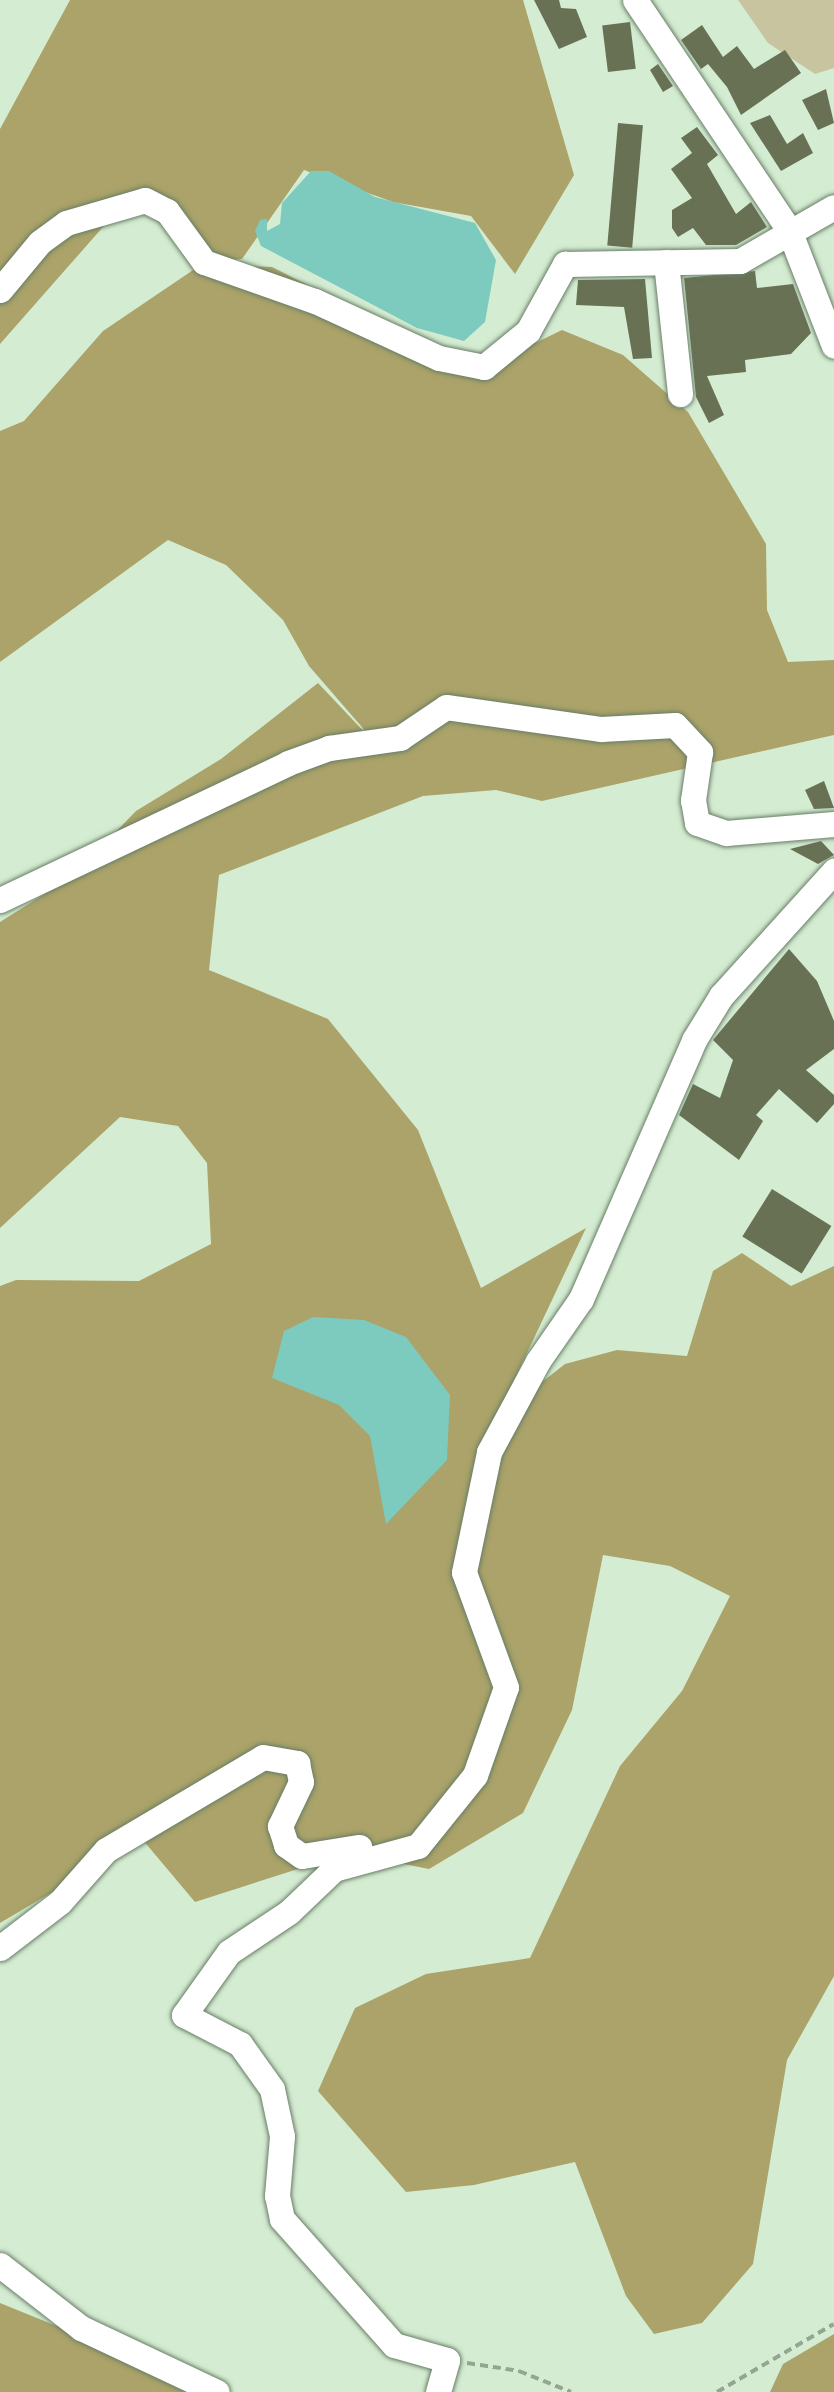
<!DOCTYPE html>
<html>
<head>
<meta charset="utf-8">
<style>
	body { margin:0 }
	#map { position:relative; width:834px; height:2392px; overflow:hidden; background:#d4edd2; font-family:Manrope,sans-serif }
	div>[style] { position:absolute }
	.green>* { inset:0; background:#c9c4a0 }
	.forest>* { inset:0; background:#aba369 }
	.water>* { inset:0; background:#7dcabf }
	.building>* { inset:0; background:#687154; transform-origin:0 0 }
	.path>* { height:4px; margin-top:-2px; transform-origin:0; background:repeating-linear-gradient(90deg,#93a691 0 8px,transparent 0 13px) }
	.roads { filter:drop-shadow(0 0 2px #687e66) drop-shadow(0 0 2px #687e66) }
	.minor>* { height:25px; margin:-12.5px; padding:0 12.5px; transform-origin:12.5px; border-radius:12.5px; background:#fff }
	span { translate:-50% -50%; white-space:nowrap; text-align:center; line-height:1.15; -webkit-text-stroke:10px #fff; paint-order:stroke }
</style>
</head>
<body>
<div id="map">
	<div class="green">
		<div style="clip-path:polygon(738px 0,834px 0,834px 68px,815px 74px,768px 43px)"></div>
	</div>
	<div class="forest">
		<div style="clip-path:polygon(70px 0,523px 0,574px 175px,515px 274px,471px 216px,393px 202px,304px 170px,242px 259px,204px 262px,132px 194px,0 344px,0 129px)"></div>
		<div style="clip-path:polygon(202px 264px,272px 267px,478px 371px,562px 330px,623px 355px,688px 412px,766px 544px,767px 610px,788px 662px,834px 660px,834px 735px,542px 801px,496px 790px,423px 796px,219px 875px,209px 970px,328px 1019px,418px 1130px,481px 1288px,586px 1228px,485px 1442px,499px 1450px,542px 1382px,565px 1364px,617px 1350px,687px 1356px,713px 1271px,742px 1253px,791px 1286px,834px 1266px,834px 1976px,787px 2060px,753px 2264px,702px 2323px,654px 2334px,626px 2296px,575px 2162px,474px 2185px,406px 2192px,318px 2091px,355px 2008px,426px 1974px,530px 1958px,620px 1766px,682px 1691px,730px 1596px,670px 1566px,603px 1555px,572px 1710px,523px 1813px,429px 1869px,348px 1853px,195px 1902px,142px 1839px,0 1923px,0 1286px,16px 1280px,139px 1281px,211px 1244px,207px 1163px,178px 1126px,120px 1117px,0 1228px,0 922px,73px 876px,136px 811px,221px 759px,318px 683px,387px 756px,309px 666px,283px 620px,226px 565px,168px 540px,0 662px,0 431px,24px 421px,103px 331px)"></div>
		<div style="clip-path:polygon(0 2303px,101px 2344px,200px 2392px,0 2392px)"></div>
		<div style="clip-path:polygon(834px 2334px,834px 2392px,770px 2392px,783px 2364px)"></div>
	</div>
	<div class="water">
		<div style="clip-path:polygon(311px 171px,329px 171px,375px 197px,475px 223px,496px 260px,485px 322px,464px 341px,417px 328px,261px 246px,255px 231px,260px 220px,267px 219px,267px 231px,280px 224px,282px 203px)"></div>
		<div style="clip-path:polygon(313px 1317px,364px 1320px,406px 1337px,450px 1395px,447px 1460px,386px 1524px,370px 1436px,339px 1405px,272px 1378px,284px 1331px)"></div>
	</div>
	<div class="building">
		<div style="clip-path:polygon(534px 0,559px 0,561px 8px,576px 9px,587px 37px,559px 49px)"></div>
		<div style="left:630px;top:22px;width:47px;height:28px;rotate:83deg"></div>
		<div style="clip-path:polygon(702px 25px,723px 57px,737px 46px,754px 69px,785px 50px,801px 73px,741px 115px,727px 87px,708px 64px,701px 69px,681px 40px)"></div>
		<div style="clip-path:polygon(658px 64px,673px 86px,663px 92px,650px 70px)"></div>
		<div style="clip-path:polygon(826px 89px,834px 123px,818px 130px,802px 100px)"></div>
		<div style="clip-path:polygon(770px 115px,787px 144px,803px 133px,813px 153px,781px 171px,750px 123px)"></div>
		<div style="left:618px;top:123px;width:25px;height:123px;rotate:5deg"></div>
		<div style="clip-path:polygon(697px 127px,718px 155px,707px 164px,736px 214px,751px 202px,767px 227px,736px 245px,706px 245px,693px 228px,678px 237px,672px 228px,672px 210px,692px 198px,671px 169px,692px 153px,681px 138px)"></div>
		<div style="clip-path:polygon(755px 271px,757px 288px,793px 284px,811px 333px,791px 354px,745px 360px,746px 372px,707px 376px,724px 415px,709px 423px,696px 397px,684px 278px)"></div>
		<div style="clip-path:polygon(645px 279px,652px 358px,633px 359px,624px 307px,576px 305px,578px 280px)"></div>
		<div style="clip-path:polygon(824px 781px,834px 808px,814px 809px,805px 790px)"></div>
		<div style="clip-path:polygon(821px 841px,834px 855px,818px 864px,790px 849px)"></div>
		<div style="clip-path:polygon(789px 949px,817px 981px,834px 1021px,834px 1049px,806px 1070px,834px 1095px,834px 1104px,817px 1123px,779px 1089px,756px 1115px,763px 1121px,739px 1160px,679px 1115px,693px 1084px,720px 1098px,733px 1060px,713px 1040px)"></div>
		<div style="left:772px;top:1189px;width:70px;height:56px;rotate:32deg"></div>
	</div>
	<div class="path">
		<div style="left:467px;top:2363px;width:53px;rotate:8.7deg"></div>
		<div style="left:519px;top:2371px;width:56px;rotate:22deg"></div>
		<div style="left:717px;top:2392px;width:135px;rotate:-30.2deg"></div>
	</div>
	<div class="roads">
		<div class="minor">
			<div style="left:635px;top:0;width:277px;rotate:56.2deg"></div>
			<div style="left:789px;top:230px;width:124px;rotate:68.8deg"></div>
			<div style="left:666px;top:262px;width:133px;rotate:83.9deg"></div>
			<div style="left:0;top:290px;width:62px;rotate:-50.2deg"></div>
			<div style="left:40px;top:242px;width:32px;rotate:-36deg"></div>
			<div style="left:66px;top:223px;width:82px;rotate:-16.2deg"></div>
			<div style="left:145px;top:200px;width:25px;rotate:27deg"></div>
			<div style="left:167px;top:211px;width:63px;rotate:54deg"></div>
			<div style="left:204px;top:262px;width:118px;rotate:19.4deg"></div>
			<div style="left:315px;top:301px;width:136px;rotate:24.7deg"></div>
			<div style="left:439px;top:358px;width:46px;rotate:11.3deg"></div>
			<div style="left:484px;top:367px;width:57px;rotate:-39.3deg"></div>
			<div style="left:528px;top:331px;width:77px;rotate:-61.1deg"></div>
			<div style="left:565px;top:264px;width:175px;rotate:-1deg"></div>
			<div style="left:740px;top:261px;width:108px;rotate:-29.9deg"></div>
			<div style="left:0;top:900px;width:319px;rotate:-25.4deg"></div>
			<div style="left:288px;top:763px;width:44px;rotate:-20.1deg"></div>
			<div style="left:329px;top:748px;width:72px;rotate:-8deg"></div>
			<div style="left:400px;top:738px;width:55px;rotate:-34deg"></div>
			<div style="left:446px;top:707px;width:157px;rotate:8.1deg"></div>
			<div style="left:601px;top:729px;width:74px;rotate:-3.1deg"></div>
			<div style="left:675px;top:725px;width:37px;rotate:47deg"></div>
			<div style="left:700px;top:752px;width:49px;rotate:98.3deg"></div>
			<div style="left:693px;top:800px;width:23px;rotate:80deg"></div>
			<div style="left:697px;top:823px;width:31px;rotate:19deg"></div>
			<div style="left:726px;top:833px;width:108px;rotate:-4.8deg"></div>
			<div style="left:0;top:1948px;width:76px;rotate:-37.5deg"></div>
			<div style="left:60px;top:1902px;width:69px;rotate:-48.5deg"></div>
			<div style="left:106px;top:1850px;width:182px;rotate:-30.6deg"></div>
			<div style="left:263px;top:1757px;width:35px;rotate:10deg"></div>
			<div style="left:297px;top:1763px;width:19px;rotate:78deg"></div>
			<div style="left:301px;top:1782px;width:49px;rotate:115.5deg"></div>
			<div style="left:280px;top:1826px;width:20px;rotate:72deg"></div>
			<div style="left:286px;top:1845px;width:19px;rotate:35deg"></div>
			<div style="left:302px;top:1856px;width:58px;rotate:-9deg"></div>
			<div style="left:0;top:2265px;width:103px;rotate:37.9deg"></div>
			<div style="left:81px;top:2328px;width:150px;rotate:25.2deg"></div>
			<div style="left:438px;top:2392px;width:33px;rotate:-74deg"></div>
			<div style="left:447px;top:2360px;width:55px;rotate:-164.2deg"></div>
			<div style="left:394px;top:2345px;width:169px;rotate:-131.6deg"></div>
			<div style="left:282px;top:2219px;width:24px;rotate:-102deg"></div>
			<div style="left:277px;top:2196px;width:60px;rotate:-85.2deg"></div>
			<div style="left:282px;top:2136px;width:48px;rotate:-102deg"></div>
			<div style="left:272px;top:2089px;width:55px;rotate:-125.4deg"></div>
			<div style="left:240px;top:2044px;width:63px;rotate:-152.6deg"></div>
			<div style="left:184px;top:2015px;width:77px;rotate:-54.5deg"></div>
			<div style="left:229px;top:1952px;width:72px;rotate:-33.7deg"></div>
			<div style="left:289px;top:1912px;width:62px;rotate:-43.7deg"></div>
			<div style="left:334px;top:1869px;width:87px;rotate:-15.3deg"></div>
			<div style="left:418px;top:1846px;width:91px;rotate:-51.2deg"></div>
			<div style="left:475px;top:1775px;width:93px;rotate:-70.6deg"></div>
			<div style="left:506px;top:1687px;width:122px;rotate:-110.1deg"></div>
			<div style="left:464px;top:1572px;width:123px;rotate:-78.2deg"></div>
			<div style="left:489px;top:1452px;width:103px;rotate:-61.7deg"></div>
			<div style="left:538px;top:1361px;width:75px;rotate:-55.3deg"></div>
			<div style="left:581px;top:1299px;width:283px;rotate:-66.4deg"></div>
			<div style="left:694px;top:1040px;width:52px;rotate:-58.5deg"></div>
			<div style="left:721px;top:996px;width:169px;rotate:-47.9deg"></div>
		</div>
	</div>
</div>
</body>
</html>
